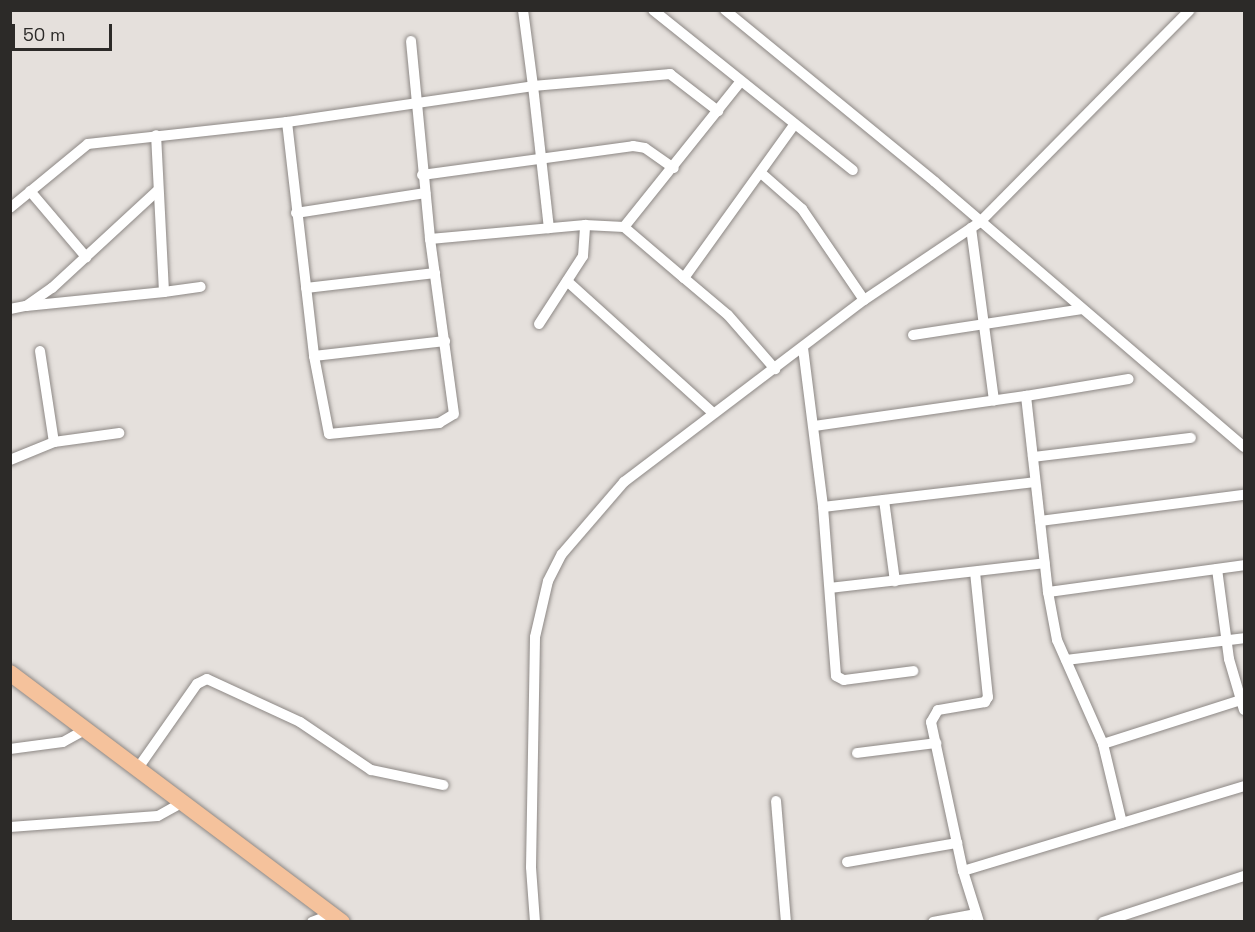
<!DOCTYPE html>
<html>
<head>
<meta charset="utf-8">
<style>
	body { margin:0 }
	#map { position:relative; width:1255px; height:932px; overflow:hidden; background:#e5e0dc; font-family:"Space Grotesk",sans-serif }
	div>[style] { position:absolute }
	.roads { filter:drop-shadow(0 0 2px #8d8885) drop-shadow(0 0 2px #8d8885) }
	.minor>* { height:10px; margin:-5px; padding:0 5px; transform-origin:5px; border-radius:5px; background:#fff }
	.primary>* { height:16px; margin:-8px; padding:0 8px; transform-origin:8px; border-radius:8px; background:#f5c29c }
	span { translate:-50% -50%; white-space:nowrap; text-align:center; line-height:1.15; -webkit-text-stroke:6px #e5e0dc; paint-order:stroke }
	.frame { position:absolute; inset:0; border:12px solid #2c2a28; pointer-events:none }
	.scale { position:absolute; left:12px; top:24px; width:100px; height:27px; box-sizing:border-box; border:3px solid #2c2a28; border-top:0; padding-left:8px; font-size:18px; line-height:21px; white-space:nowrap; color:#2c2a28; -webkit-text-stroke:4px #e5e0dc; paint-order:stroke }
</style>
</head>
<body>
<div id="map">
	<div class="roads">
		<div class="minor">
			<div style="left:523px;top:10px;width:77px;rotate:82.5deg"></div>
			<div style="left:533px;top:86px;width:138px;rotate:-5deg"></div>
			<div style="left:670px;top:74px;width:61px;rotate:37.6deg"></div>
			<div style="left:653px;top:10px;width:256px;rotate:38.7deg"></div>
			<div style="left:725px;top:10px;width:271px;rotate:39.3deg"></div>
			<div style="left:935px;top:182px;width:407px;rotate:40.6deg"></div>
			<div style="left:411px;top:41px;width:199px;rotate:84.5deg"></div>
			<div style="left:430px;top:239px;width:156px;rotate:-5.2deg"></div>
			<div style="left:585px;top:225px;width:39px;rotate:3deg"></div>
			<div style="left:624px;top:227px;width:79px;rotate:40.4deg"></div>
			<div style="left:684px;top:278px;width:188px;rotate:-54.3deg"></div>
			<div style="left:287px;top:122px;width:236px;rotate:83.4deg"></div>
			<div style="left:314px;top:356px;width:79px;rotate:79.1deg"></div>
			<div style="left:329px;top:434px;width:111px;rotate:-5.7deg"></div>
			<div style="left:439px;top:423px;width:17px;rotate:-31deg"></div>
			<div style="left:454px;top:414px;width:177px;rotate:-97.8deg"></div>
			<div style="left:761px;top:173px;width:55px;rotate:41.3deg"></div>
			<div style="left:802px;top:209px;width:110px;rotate:55.7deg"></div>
			<div style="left:422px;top:175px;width:213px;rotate:-7.8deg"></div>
			<div style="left:633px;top:146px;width:12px;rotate:9deg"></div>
			<div style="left:645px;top:148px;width:35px;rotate:35deg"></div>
			<div style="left:30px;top:191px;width:87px;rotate:49.7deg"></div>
			<div style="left:10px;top:208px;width:101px;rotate:-39.4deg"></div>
			<div style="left:88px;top:144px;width:200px;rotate:-6.3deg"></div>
			<div style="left:287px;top:122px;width:249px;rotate:-8.3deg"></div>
			<div style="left:533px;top:86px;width:143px;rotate:83.6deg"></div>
			<div style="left:296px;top:213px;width:131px;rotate:-8.8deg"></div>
			<div style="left:624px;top:227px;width:187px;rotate:-51.3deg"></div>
			<div style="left:971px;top:228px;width:174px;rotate:82.4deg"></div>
			<div style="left:684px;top:278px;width:57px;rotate:40.1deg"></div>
			<div style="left:728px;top:315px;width:72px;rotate:49deg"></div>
			<div style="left:567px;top:281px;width:195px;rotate:42.1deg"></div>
			<div style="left:306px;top:288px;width:130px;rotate:-6.6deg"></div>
			<div style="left:164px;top:292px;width:37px;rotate:-8deg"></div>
			<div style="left:26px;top:306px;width:139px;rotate:-5.8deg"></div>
			<div style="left:164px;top:292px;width:157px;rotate:-92.9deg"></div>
			<div style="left:10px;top:309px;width:16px;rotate:-11deg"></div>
			<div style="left:26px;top:306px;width:32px;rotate:-35deg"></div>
			<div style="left:52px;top:288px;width:143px;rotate:-42.7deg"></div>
			<div style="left:539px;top:324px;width:81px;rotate:-57.1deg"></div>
			<div style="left:583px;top:256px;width:31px;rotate:-86deg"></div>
			<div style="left:913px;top:335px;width:171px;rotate:-8.7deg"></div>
			<div style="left:803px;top:348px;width:160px;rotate:82.8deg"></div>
			<div style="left:823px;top:507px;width:169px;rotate:85.6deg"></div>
			<div style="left:836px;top:676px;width:9px;rotate:27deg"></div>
			<div style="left:844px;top:680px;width:70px;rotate:-7.4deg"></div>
			<div style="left:40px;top:351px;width:92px;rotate:81.3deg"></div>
			<div style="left:314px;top:356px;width:132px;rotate:-6.5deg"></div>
			<div style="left:1026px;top:396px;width:104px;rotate:-9.4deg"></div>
			<div style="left:814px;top:426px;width:214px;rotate:-8.1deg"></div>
			<div style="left:1026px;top:396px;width:197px;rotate:83.6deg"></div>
			<div style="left:1048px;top:592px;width:198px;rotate:-7.8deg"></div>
			<div style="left:1033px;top:457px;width:159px;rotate:-6.9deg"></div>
			<div style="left:10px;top:460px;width:48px;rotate:-22.2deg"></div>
			<div style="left:54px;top:442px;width:66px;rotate:-7.9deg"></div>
			<div style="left:884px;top:500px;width:82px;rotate:82.3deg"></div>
			<div style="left:823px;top:507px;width:213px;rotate:-6.7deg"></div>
			<div style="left:1040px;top:521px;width:206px;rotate:-7.3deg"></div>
			<div style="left:1217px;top:569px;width:91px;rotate:82.4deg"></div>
			<div style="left:1229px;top:659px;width:53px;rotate:73.6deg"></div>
			<div style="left:975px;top:572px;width:126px;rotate:84.1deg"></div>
			<div style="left:988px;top:697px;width:6px;rotate:121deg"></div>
			<div style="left:985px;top:702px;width:48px;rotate:170.3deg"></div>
			<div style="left:938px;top:710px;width:14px;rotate:120deg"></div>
			<div style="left:931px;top:722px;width:152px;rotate:77.9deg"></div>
			<div style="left:963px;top:871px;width:53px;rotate:72.6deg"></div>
			<div style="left:830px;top:588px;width:216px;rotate:-6.6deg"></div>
			<div style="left:1048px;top:592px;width:49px;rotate:79.4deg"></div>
			<div style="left:1057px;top:640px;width:114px;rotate:66.1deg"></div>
			<div style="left:1103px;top:744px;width:81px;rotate:76.5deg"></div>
			<div style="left:1066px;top:660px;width:179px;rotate:-7deg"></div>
			<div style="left:1103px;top:744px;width:148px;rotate:-17.7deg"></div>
			<div style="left:10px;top:749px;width:53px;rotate:-7.5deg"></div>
			<div style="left:63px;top:742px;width:26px;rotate:-29deg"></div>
			<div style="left:857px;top:753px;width:80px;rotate:-7.2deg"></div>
			<div style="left:138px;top:768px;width:103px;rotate:-54.9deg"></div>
			<div style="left:197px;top:684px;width:11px;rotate:-27deg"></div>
			<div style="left:207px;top:679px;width:102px;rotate:24.8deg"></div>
			<div style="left:300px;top:722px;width:86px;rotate:34.1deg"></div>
			<div style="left:371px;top:770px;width:74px;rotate:11.8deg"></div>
			<div style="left:776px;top:801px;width:121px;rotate:85.3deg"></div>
			<div style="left:10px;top:827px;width:148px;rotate:-4.3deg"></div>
			<div style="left:158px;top:816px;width:29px;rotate:-29deg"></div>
			<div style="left:847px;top:862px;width:112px;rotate:-9.8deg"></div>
			<div style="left:963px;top:871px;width:294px;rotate:-16.8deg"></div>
			<div style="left:312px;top:922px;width:22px;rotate:-21deg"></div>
			<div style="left:535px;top:922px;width:55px;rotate:-94.2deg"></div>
			<div style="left:531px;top:867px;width:230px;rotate:-89deg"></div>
			<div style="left:535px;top:637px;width:57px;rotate:-76.9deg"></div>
			<div style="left:548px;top:581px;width:30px;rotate:-63deg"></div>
			<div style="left:562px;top:554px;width:95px;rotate:-49.3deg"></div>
			<div style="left:624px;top:482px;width:301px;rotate:-37.2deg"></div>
			<div style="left:864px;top:300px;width:140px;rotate:-33.9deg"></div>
			<div style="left:980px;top:222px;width:298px;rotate:-45.3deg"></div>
			<div style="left:933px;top:922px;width:44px;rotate:-10.5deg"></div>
			<div style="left:1103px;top:922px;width:148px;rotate:-18.1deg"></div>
		</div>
		<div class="primary">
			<div style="left:10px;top:673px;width:415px;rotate:36.9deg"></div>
		</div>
	</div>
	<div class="frame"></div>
	<div class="scale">50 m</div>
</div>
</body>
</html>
